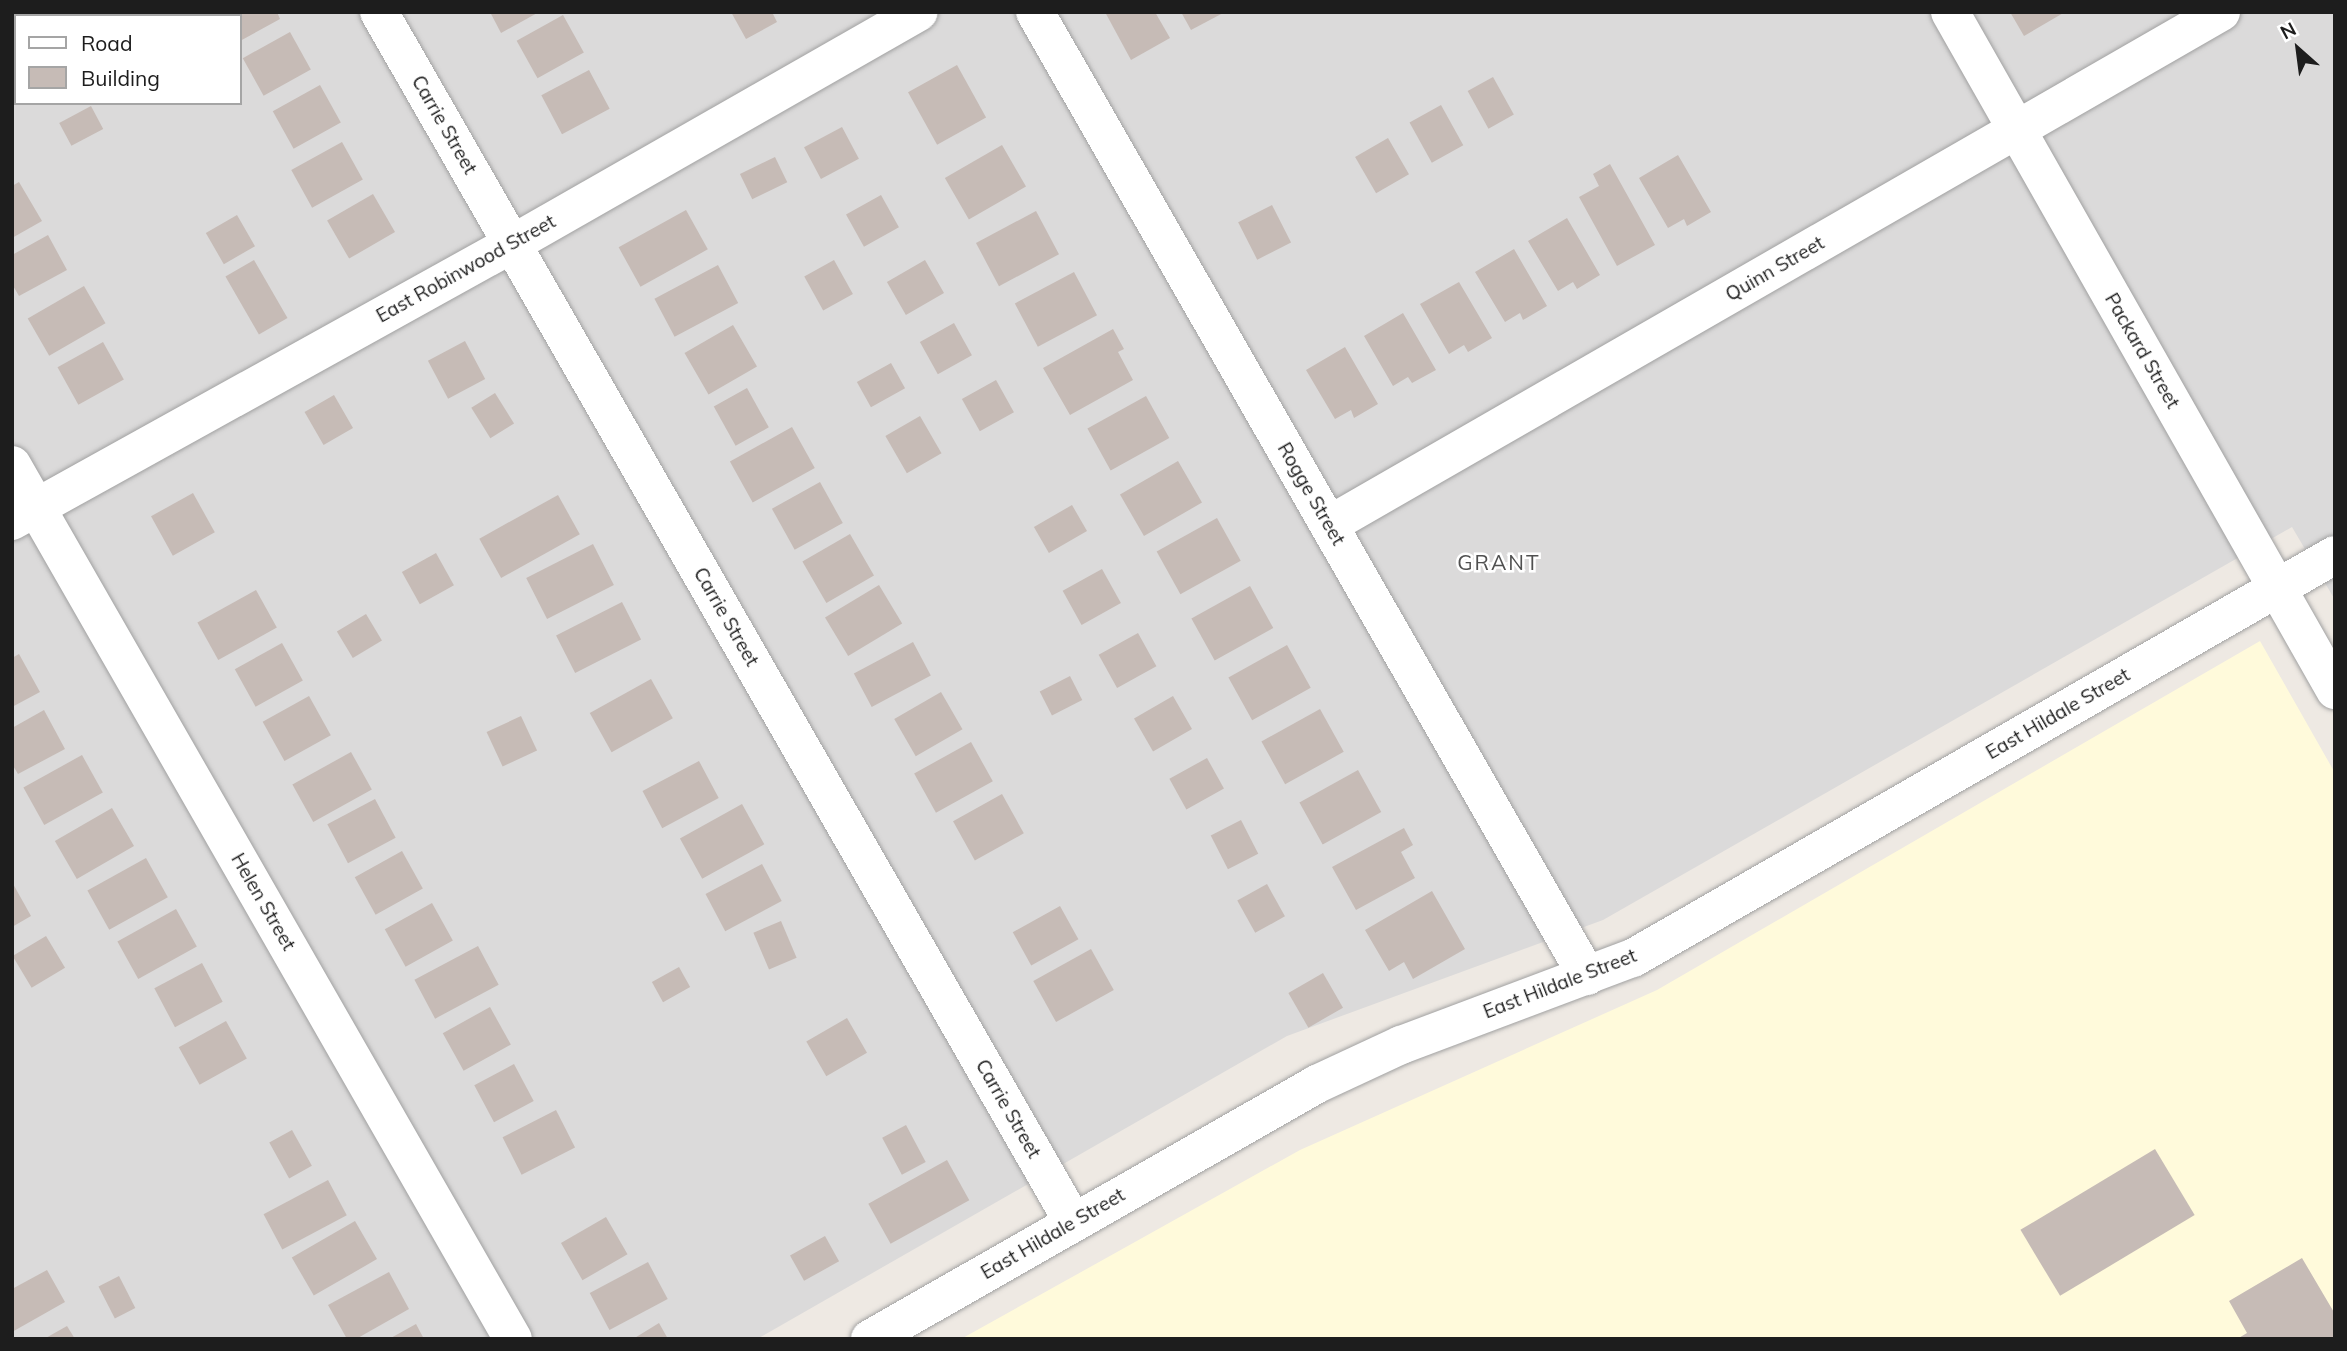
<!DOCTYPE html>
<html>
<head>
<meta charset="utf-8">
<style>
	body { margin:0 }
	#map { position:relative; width:2347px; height:1351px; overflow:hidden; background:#eee9e3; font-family:Mulish,sans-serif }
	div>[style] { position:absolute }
	.residential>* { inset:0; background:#dbdada }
	.education>* { inset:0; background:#fffadb }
	.building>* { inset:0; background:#c6bbb6; transform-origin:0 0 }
	.roads { filter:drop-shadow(0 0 2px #a1a1a1) drop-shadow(0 0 2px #a1a1a1) }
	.street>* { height:38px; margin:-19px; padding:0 19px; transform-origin:19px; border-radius:19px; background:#fff }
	span { translate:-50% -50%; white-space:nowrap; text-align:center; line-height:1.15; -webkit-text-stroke:5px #fff; paint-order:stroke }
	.street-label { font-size:19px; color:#1d1d1d }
	.neighbourhood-label { font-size:21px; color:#505050; letter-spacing:2px }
	.frame { position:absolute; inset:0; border:14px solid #1d1d1d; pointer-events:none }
	.legend { position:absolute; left:14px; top:14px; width:228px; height:91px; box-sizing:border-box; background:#fff; border:2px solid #a5a5a5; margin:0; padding:9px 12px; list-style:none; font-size:21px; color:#1d1d1d }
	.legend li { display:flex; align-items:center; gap:14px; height:35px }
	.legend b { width:35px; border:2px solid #a5a5a5 }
	.north { position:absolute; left:2263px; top:14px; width:70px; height:70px; -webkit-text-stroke:5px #fff; paint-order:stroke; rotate:332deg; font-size:19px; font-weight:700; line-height:28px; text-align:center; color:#1d1d1d }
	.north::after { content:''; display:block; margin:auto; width:24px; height:32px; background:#1d1d1d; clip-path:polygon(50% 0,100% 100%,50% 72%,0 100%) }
</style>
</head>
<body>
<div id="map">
	<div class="residential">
		<div style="clip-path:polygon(evenodd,12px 12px,2335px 12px,2335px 600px,2292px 527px,1603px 920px,1287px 1036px,757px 1339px,12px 1339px,12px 12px,16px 16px,240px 16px,240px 103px,16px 103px,16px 16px)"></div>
	</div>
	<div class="education">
		<div style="clip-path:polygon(2260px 641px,2335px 773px,2335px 1339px,961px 1339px,1300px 1150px,1657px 990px)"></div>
	</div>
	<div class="building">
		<div style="clip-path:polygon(216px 12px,277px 12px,280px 19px,240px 41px,240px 16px,218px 16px)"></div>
		<div style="clip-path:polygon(490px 12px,539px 12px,501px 33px)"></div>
		<div style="clip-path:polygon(731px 12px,772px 12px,777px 22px,746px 39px)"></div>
		<div style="clip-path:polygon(1105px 12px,1155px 12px,1170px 38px,1131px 60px)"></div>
		<div style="clip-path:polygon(1181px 12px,1225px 12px,1191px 30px)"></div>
		<div style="clip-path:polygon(2010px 12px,2065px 12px,2024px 36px)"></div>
		<div style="left:563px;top:15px;width:43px;height:53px;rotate:61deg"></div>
		<div style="left:290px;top:32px;width:43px;height:54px;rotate:61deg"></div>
		<div style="left:957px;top:65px;width:60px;height:56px;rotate:61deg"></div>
		<div style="left:589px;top:70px;width:44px;height:54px;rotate:62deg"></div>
		<div style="left:1493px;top:77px;width:43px;height:29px;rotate:61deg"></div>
		<div style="left:320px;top:85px;width:43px;height:54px;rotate:61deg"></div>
		<div style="left:1441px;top:105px;width:46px;height:36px;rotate:61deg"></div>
		<div style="left:91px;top:106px;width:26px;height:36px;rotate:62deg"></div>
		<div style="left:842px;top:127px;width:36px;height:43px;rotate:62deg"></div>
		<div style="left:1388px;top:138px;width:42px;height:38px;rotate:60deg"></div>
		<div style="left:342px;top:142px;width:43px;height:58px;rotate:61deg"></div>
		<div style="left:1002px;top:145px;width:48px;height:66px;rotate:60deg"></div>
		<div style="clip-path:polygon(1678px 155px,1711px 212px,1687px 226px,1684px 219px,1668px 228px,1639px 178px)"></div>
		<div style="left:775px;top:157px;width:28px;height:39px;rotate:64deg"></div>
		<div style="clip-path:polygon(1610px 164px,1655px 245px,1617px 266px,1579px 197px,1599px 186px,1593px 174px)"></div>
		<div style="clip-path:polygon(19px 182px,42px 221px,12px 238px,12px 186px)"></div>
		<div style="left:373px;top:194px;width:44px;height:53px;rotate:60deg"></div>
		<div style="left:881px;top:195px;width:37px;height:40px;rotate:61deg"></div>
		<div style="left:1272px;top:205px;width:42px;height:38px;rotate:63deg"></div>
		<div style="left:686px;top:210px;width:45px;height:77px;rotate:61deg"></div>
		<div style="left:1036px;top:211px;width:49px;height:68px;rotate:62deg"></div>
		<div style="left:237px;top:215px;width:36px;height:36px;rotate:60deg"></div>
		<div style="clip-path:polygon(1567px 218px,1600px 275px,1577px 289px,1573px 282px,1558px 291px,1528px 241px)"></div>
		<div style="clip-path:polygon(48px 235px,67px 270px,19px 296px,12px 284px,12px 255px)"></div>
		<div style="clip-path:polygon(1514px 249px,1547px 306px,1523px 320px,1520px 313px,1505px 322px,1475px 272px)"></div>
		<div style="left:254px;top:260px;width:67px;height:33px;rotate:60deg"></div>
		<div style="left:834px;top:260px;width:39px;height:34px;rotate:61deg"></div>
		<div style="left:925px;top:260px;width:38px;height:44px;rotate:60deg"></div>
		<div style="left:718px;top:265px;width:43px;height:72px;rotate:62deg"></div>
		<div style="left:1074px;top:272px;width:49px;height:67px;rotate:62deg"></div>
		<div style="clip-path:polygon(1459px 282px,1492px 338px,1468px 352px,1464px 345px,1449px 354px,1420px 304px)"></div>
		<div style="left:84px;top:286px;width:43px;height:65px;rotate:60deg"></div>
		<div style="clip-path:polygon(1403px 313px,1436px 370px,1412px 383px,1408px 377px,1393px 386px,1364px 336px)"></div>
		<div style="left:954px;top:323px;width:37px;height:39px;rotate:61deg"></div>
		<div style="left:733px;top:325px;width:48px;height:56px;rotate:60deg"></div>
		<div style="clip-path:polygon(1113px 329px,1124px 349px,1118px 352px,1133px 380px,1070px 415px,1043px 368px)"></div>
		<div style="left:465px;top:341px;width:43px;height:42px;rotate:62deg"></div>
		<div style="left:103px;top:342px;width:43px;height:52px;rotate:61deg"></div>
		<div style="clip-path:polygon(1345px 347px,1378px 404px,1354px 418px,1351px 410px,1335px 419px,1306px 370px)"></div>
		<div style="left:891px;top:363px;width:29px;height:39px;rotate:61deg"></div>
		<div style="left:996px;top:380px;width:37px;height:39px;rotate:61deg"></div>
		<div style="left:747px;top:388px;width:45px;height:38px;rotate:61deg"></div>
		<div style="left:495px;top:393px;width:36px;height:28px;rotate:58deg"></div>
		<div style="left:334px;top:395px;width:38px;height:34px;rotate:60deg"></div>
		<div style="left:1146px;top:396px;width:48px;height:67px;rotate:61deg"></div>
		<div style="left:920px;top:416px;width:43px;height:40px;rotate:60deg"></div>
		<div style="left:792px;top:427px;width:47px;height:71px;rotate:61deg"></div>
		<div style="left:1178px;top:461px;width:48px;height:67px;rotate:60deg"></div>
		<div style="left:820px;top:482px;width:47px;height:55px;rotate:61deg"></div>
		<div style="left:193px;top:493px;width:45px;height:48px;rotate:61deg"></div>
		<div style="left:558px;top:495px;width:45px;height:90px;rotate:61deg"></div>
		<div style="left:1072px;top:505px;width:30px;height:44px;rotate:60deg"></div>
		<div style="left:1217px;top:518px;width:49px;height:69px;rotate:61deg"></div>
		<div style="left:850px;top:534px;width:48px;height:55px;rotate:60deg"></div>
		<div style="left:593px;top:544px;width:46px;height:75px;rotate:63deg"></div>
		<div style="left:436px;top:553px;width:37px;height:39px;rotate:61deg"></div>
		<div style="left:1102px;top:569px;width:39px;height:45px;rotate:61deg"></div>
		<div style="left:879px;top:585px;width:45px;height:63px;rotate:59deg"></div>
		<div style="left:1250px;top:586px;width:48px;height:67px;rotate:61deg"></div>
		<div style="left:256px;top:590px;width:43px;height:67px;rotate:61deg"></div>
		<div style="left:622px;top:602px;width:42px;height:74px;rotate:63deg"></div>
		<div style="left:366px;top:614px;width:31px;height:34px;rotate:59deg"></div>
		<div style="left:1138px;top:633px;width:38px;height:45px;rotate:61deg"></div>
		<div style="left:913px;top:642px;width:38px;height:67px;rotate:62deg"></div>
		<div style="left:282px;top:643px;width:43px;height:54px;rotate:61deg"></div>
		<div style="left:1287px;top:645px;width:49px;height:67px;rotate:61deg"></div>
		<div style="clip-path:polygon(19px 654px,40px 692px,12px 707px,12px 658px)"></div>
		<div style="left:1070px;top:676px;width:27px;height:34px;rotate:63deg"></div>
		<div style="left:651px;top:679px;width:45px;height:70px;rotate:61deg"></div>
		<div style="left:941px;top:692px;width:43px;height:54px;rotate:60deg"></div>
		<div style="left:309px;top:696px;width:45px;height:53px;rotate:61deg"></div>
		<div style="left:1173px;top:696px;width:38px;height:45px;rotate:60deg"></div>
		<div style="left:1320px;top:709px;width:49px;height:67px;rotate:61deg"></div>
		<div style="clip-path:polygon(44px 710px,65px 749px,18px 774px,12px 764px,12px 728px)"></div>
		<div style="left:521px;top:716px;width:38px;height:38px;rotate:65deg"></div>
		<div style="left:971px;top:742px;width:45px;height:65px;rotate:61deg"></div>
		<div style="left:351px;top:752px;width:43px;height:67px;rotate:61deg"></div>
		<div style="left:82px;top:755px;width:43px;height:67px;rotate:61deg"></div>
		<div style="left:1207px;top:758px;width:35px;height:43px;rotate:61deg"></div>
		<div style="left:699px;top:761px;width:42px;height:64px;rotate:62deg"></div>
		<div style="left:1358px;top:770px;width:48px;height:67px;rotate:61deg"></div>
		<div style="left:1002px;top:794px;width:45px;height:56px;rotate:61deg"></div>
		<div style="left:375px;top:799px;width:44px;height:54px;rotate:62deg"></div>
		<div style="left:742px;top:804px;width:46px;height:71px;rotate:61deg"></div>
		<div style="left:112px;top:808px;width:44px;height:66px;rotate:60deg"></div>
		<div style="left:1241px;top:820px;width:38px;height:34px;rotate:63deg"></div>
		<div style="clip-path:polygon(1404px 828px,1413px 845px,1401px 852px,1415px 878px,1356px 910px,1332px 867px)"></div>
		<div style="left:402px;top:851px;width:43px;height:54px;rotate:61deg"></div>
		<div style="left:146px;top:858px;width:45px;height:67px;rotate:61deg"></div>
		<div style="left:762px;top:864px;width:42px;height:64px;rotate:62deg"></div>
		<div style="clip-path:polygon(12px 882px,31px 916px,12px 927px)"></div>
		<div style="left:1267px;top:884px;width:37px;height:34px;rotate:61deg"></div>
		<div style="clip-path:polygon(1432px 891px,1465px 949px,1413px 979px,1404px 962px,1389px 971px,1365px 930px)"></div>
		<div style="left:432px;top:903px;width:43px;height:54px;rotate:61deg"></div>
		<div style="left:1060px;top:906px;width:38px;height:54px;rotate:61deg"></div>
		<div style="left:176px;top:909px;width:43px;height:67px;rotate:61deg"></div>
		<div style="left:781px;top:921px;width:40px;height:30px;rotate:67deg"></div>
		<div style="left:46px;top:936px;width:37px;height:39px;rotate:59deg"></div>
		<div style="left:478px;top:946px;width:44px;height:72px;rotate:62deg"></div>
		<div style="left:1091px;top:949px;width:47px;height:66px;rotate:61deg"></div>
		<div style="left:202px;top:963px;width:44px;height:54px;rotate:62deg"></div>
		<div style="left:679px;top:967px;width:23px;height:31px;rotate:61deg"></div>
		<div style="left:1323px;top:973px;width:40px;height:40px;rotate:60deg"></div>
		<div style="left:490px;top:1007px;width:43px;height:54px;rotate:61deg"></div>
		<div style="left:847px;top:1018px;width:40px;height:47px;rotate:60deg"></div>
		<div style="left:226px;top:1021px;width:43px;height:54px;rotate:61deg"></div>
		<div style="left:514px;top:1064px;width:42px;height:45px;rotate:62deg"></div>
		<div style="left:556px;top:1110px;width:42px;height:60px;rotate:63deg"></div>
		<div style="left:906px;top:1125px;width:42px;height:27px;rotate:62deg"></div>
		<div style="left:292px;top:1130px;width:41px;height:26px;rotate:61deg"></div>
		<div style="left:2155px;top:1149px;width:77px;height:157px;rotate:59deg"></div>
		<div style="left:947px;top:1160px;width:46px;height:90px;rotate:61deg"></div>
		<div style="left:328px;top:1180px;width:40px;height:73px;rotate:62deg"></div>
		<div style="left:606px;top:1217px;width:43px;height:52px;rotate:60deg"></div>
		<div style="left:355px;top:1221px;width:44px;height:73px;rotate:60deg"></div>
		<div style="left:825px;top:1236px;width:29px;height:40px;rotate:61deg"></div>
		<div style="clip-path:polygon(2302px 1258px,2335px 1314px,2335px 1339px,2237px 1339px,2247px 1333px,2229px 1301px)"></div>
		<div style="left:648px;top:1262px;width:42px;height:66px;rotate:62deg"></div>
		<div style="clip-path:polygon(47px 1270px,65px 1302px,12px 1332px,12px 1289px)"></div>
		<div style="clip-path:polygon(389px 1272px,409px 1309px,356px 1339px,347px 1339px,328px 1305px)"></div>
		<div style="left:119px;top:1276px;width:36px;height:23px;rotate:63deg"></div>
		<div style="clip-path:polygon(659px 1323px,668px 1339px,633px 1339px)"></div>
		<div style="clip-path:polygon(416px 1324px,424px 1339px,389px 1339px)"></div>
		<div style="clip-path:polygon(67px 1326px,75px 1339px,44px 1339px)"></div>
	</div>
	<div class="roads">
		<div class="street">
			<div style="left:379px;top:12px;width:1395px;rotate:60.16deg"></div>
			<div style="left:1035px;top:12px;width:1111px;rotate:60.2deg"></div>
			<div style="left:1950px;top:12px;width:780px;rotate:60.41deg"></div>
			<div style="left:12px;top:465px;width:1007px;rotate:60.18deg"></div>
			<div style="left:12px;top:521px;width:572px;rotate:-28.99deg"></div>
			<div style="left:512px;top:244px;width:468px;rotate:-29.7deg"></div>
			<div style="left:1329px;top:525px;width:1029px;rotate:-29.9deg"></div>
			<div style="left:870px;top:1339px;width:515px;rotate:-29.7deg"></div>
			<div style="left:1317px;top:1084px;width:93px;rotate:-24.9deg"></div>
			<div style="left:1401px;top:1045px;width:248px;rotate:-20.6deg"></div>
			<div style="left:1633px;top:958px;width:809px;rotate:-29.86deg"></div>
		</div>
	</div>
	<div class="street-label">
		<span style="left:444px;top:125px;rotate:60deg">Carrie Street</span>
		<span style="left:466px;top:269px;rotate:-29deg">East Robinwood Street</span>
		<span style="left:1775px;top:269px;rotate:-30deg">Quinn Street</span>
		<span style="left:2142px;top:351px;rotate:60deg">Packard Street</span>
		<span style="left:1311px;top:494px;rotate:60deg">Rogge Street</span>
		<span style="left:726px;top:617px;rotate:60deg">Carrie Street</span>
		<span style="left:2058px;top:714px;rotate:-30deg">East Hildale Street</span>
		<span style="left:263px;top:902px;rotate:60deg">Helen Street</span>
		<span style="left:1560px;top:984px;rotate:-21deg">East Hildale Street</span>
		<span style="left:1008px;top:1109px;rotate:60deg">Carrie Street</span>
		<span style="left:1053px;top:1234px;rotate:-30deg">East Hildale Street</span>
	</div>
	<div class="neighbourhood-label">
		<span style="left:1499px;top:562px">GRANT</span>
	</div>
	<div class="frame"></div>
	<ul class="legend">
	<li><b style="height:9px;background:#fff"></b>Road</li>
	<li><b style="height:19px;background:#c6bbb6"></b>Building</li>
	</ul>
	<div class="north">N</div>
</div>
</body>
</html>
